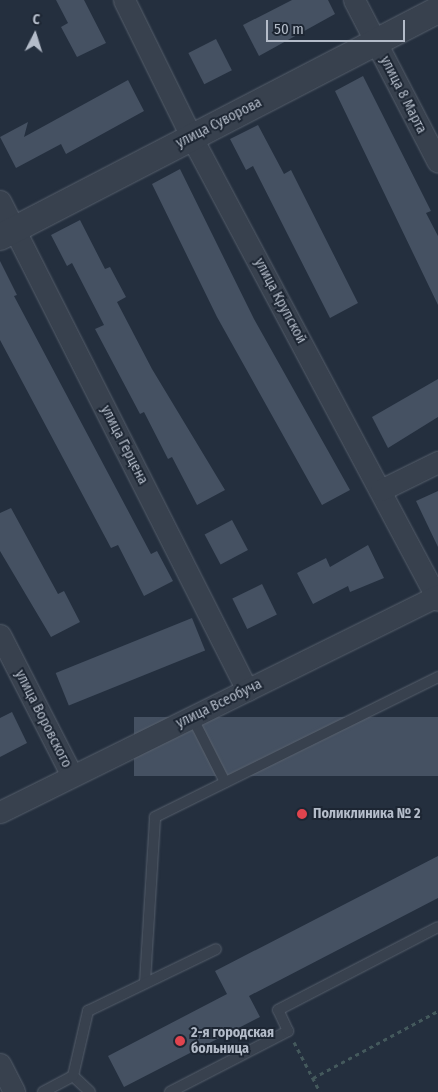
<!DOCTYPE html>
<html>
<head>
<meta charset="utf-8">
<style>
	body { margin:0 }
	#map { position:relative; width:438px; height:1092px; overflow:hidden; background:#242f3e; font-family:"Fira Sans Condensed",sans-serif }
	div>[style] { position:absolute }
	.building>* { inset:0; background:#455162; transform-origin:0 0 }
	.path>* { height:3px; margin-top:-1.5px; transform-origin:0; background:repeating-linear-gradient(90deg,#44595c 0 4px,transparent 0 8px) }
	.roads { filter:drop-shadow(0 0 1px #565f6c) drop-shadow(0 0 1px #565f6c) }
	.service>* { height:10px; margin:-5px; padding:0 5px; transform-origin:5px; border-radius:5px; background:#38414e }
	.minor>* { height:21px; margin:-10.5px; padding:0 10.5px; transform-origin:10.5px; border-radius:10.5px; background:#38414e }
	.tertiary>* { height:26px; margin:-13px; padding:0 13px; transform-origin:13px; border-radius:13px; background:#38414e }
	.dots>* { width:14px; height:14px; translate:-50% -50%; box-sizing:border-box; border:2px solid #1d2633; border-radius:50% }
	span { translate:-50% -50%; white-space:nowrap; text-align:center; line-height:1.15; -webkit-text-stroke:4px #1d2633; paint-order:stroke }
	.street-label { font-size:14px; color:#b4bcc9 }
	.poi-label { font-size:14px; color:#b4bcc9; font-weight:700 }
	.left { translate:0 -50%; text-align:left }
	.north { position:absolute; left:10px; top:10px; width:50px; height:50px; -webkit-text-stroke:4px #1d2633; paint-order:stroke; rotate:5deg; font-size:14px; font-weight:700; line-height:20px; text-align:center; color:#b4bcc9 }
	.north::after { content:''; display:block; margin:auto; width:18px; height:22px; background:#b4bcc9; clip-path:polygon(50% 0,100% 100%,50% 72%,0 100%) }
	.scale { position:absolute; left:266px; top:20px; width:139px; height:22px; box-sizing:border-box; border:2px solid #b4bcc9; border-top:0; padding-left:6px; font-size:15px; line-height:18px; white-space:nowrap; color:#b4bcc9; -webkit-text-stroke:4px #1d2633; paint-order:stroke }
</style>
</head>
<body>
<div id="map">
	<div class="building">
		<div style="clip-path:polygon(56px 0,84px 0,106px 43px,77px 57px,61px 27px,68px 23px)"></div>
		<div style="clip-path:polygon(292px 0,328px 0,335px 14px,259px 56px,243px 25px)"></div>
		<div style="left:216px;top:39px;width:35px;height:31px;rotate:63deg"></div>
		<div style="clip-path:polygon(363px 76px,431px 211px,426px 213px,438px 236px,438px 305px,335px 91px)"></div>
		<div style="clip-path:polygon(128px 80px,144px 111px,66px 154px,61px 144px,16px 168px,0 137px,28px 122px,24px 137px)"></div>
		<div style="clip-path:polygon(258px 125px,284px 174px,291px 170px,358px 303px,330px 318px,253px 166px,246px 170px,230px 139px)"></div>
		<div style="clip-path:polygon(180px 169px,254px 319px,350px 490px,322px 505px,217px 317px,152px 184px)"></div>
		<div style="clip-path:polygon(80px 220px,105px 269px,110px 267px,126px 297px,117px 302px,152px 369px,225px 490px,197px 505px,172px 457px,168px 459px,144px 412px,140px 414px,95px 329px,104px 325px,72px 263px,67px 266px,51px 235px)"></div>
		<div style="clip-path:polygon(0 261px,17px 295px,14px 296px,151px 554px,157px 551px,173px 581px,144px 596px,118px 545px,111px 548px,0 340px)"></div>
		<div style="clip-path:polygon(438px 379px,438px 417px,388px 448px,372px 417px)"></div>
		<div style="clip-path:polygon(438px 491px,438px 547px,416px 501px)"></div>
		<div style="clip-path:polygon(11px 508px,58px 594px,64px 591px,80px 622px,51px 637px,0 551px,0 513px)"></div>
		<div style="left:232px;top:520px;width:34px;height:31px;rotate:62deg"></div>
		<div style="clip-path:polygon(368px 545px,384px 578px,350px 592px,348px 586px,313px 604px,297px 573px,326px 558px,330px 567px)"></div>
		<div style="left:262px;top:584px;width:34px;height:33px;rotate:64deg"></div>
		<div style="left:192px;top:618px;width:35px;height:147px;rotate:68deg"></div>
		<div style="clip-path:polygon(12px 712px,27px 743px,0 757px,0 718px)"></div>
		<div style="left:438px;top:717px;width:59px;height:304px;rotate:90deg"></div>
		<div style="clip-path:polygon(438px 856px,438px 898px,249px 996px,260px 1017px,124px 1087px,108px 1056px,227px 994px,215px 971px)"></div>
	</div>
	<div class="path">
		<div style="left:294px;top:1042px;width:56px;rotate:62.5deg"></div>
		<div style="left:313px;top:1078px;width:142px;rotate:-28.2deg"></div>
	</div>
	<div class="roads">
		<div class="service">
			<div style="left:192px;top:717px;width:73px;rotate:63.1deg"></div>
			<div style="left:145px;top:982px;width:165px;rotate:-86.5deg"></div>
			<div style="left:155px;top:817px;width:316px;rotate:-26.3deg"></div>
			<div style="left:73px;top:1076px;width:23px;rotate:43deg"></div>
			<div style="left:43px;top:1092px;width:34px;rotate:-28deg"></div>
			<div style="left:73px;top:1076px;width:67px;rotate:-77deg"></div>
			<div style="left:88px;top:1011px;width:142px;rotate:-25.8deg"></div>
			<div style="left:170px;top:1092px;width:133px;rotate:-27.3deg"></div>
			<div style="left:288px;top:1031px;width:23px;rotate:-115deg"></div>
			<div style="left:278px;top:1010px;width:180px;rotate:-27.4deg"></div>
		</div>
		<div class="minor">
			<div style="left:124px;top:0;width:154px;rotate:63.8deg"></div>
			<div style="left:192px;top:138px;width:523px;rotate:61.97deg"></div>
			<div style="left:354px;top:0;width:182px;rotate:62.6deg"></div>
			<div style="left:0;top:201px;width:548px;rotate:63.2deg"></div>
			<div style="left:381px;top:490px;width:64px;rotate:-26.2deg"></div>
			<div style="left:0;top:635px;width:158px;rotate:62.9deg"></div>
			<div style="left:0;top:812px;width:488px;rotate:-26.3deg"></div>
			<div style="left:0;top:1064px;width:31px;rotate:63deg"></div>
		</div>
		<div class="tertiary">
			<div style="left:0;top:237px;width:493px;rotate:-27.4deg"></div>
		</div>
	</div>
	<div class="dots">
		<div style="left:302px;top:814px;background:#e0444e"></div>
		<div style="left:180px;top:1041px;background:#e0444e"></div>
	</div>
	<div class="street-label">
		<span style="left:403px;top:95px;rotate:63deg">улица 8 Марта</span>
		<span style="left:219px;top:123px;rotate:-27deg">улица Суворова</span>
		<span style="left:280px;top:301px;rotate:62deg">улица Крупской</span>
		<span style="left:124px;top:445px;rotate:63deg">улица Герцена</span>
		<span style="left:219px;top:704px;rotate:-26deg">улица Всеобуча</span>
		<span style="left:43px;top:719px;rotate:63deg">улица Воровского</span>
	</div>
	<div class="poi-label">
		<span class="left" style="left:313px;top:814px">Поликлиника № 2</span>
		<span class="left" style="left:191px;top:1041px">2-я городская<br>больница</span>
	</div>
	<div class="north">С</div>
	<div class="scale">50 m</div>
</div>
</body>
</html>
